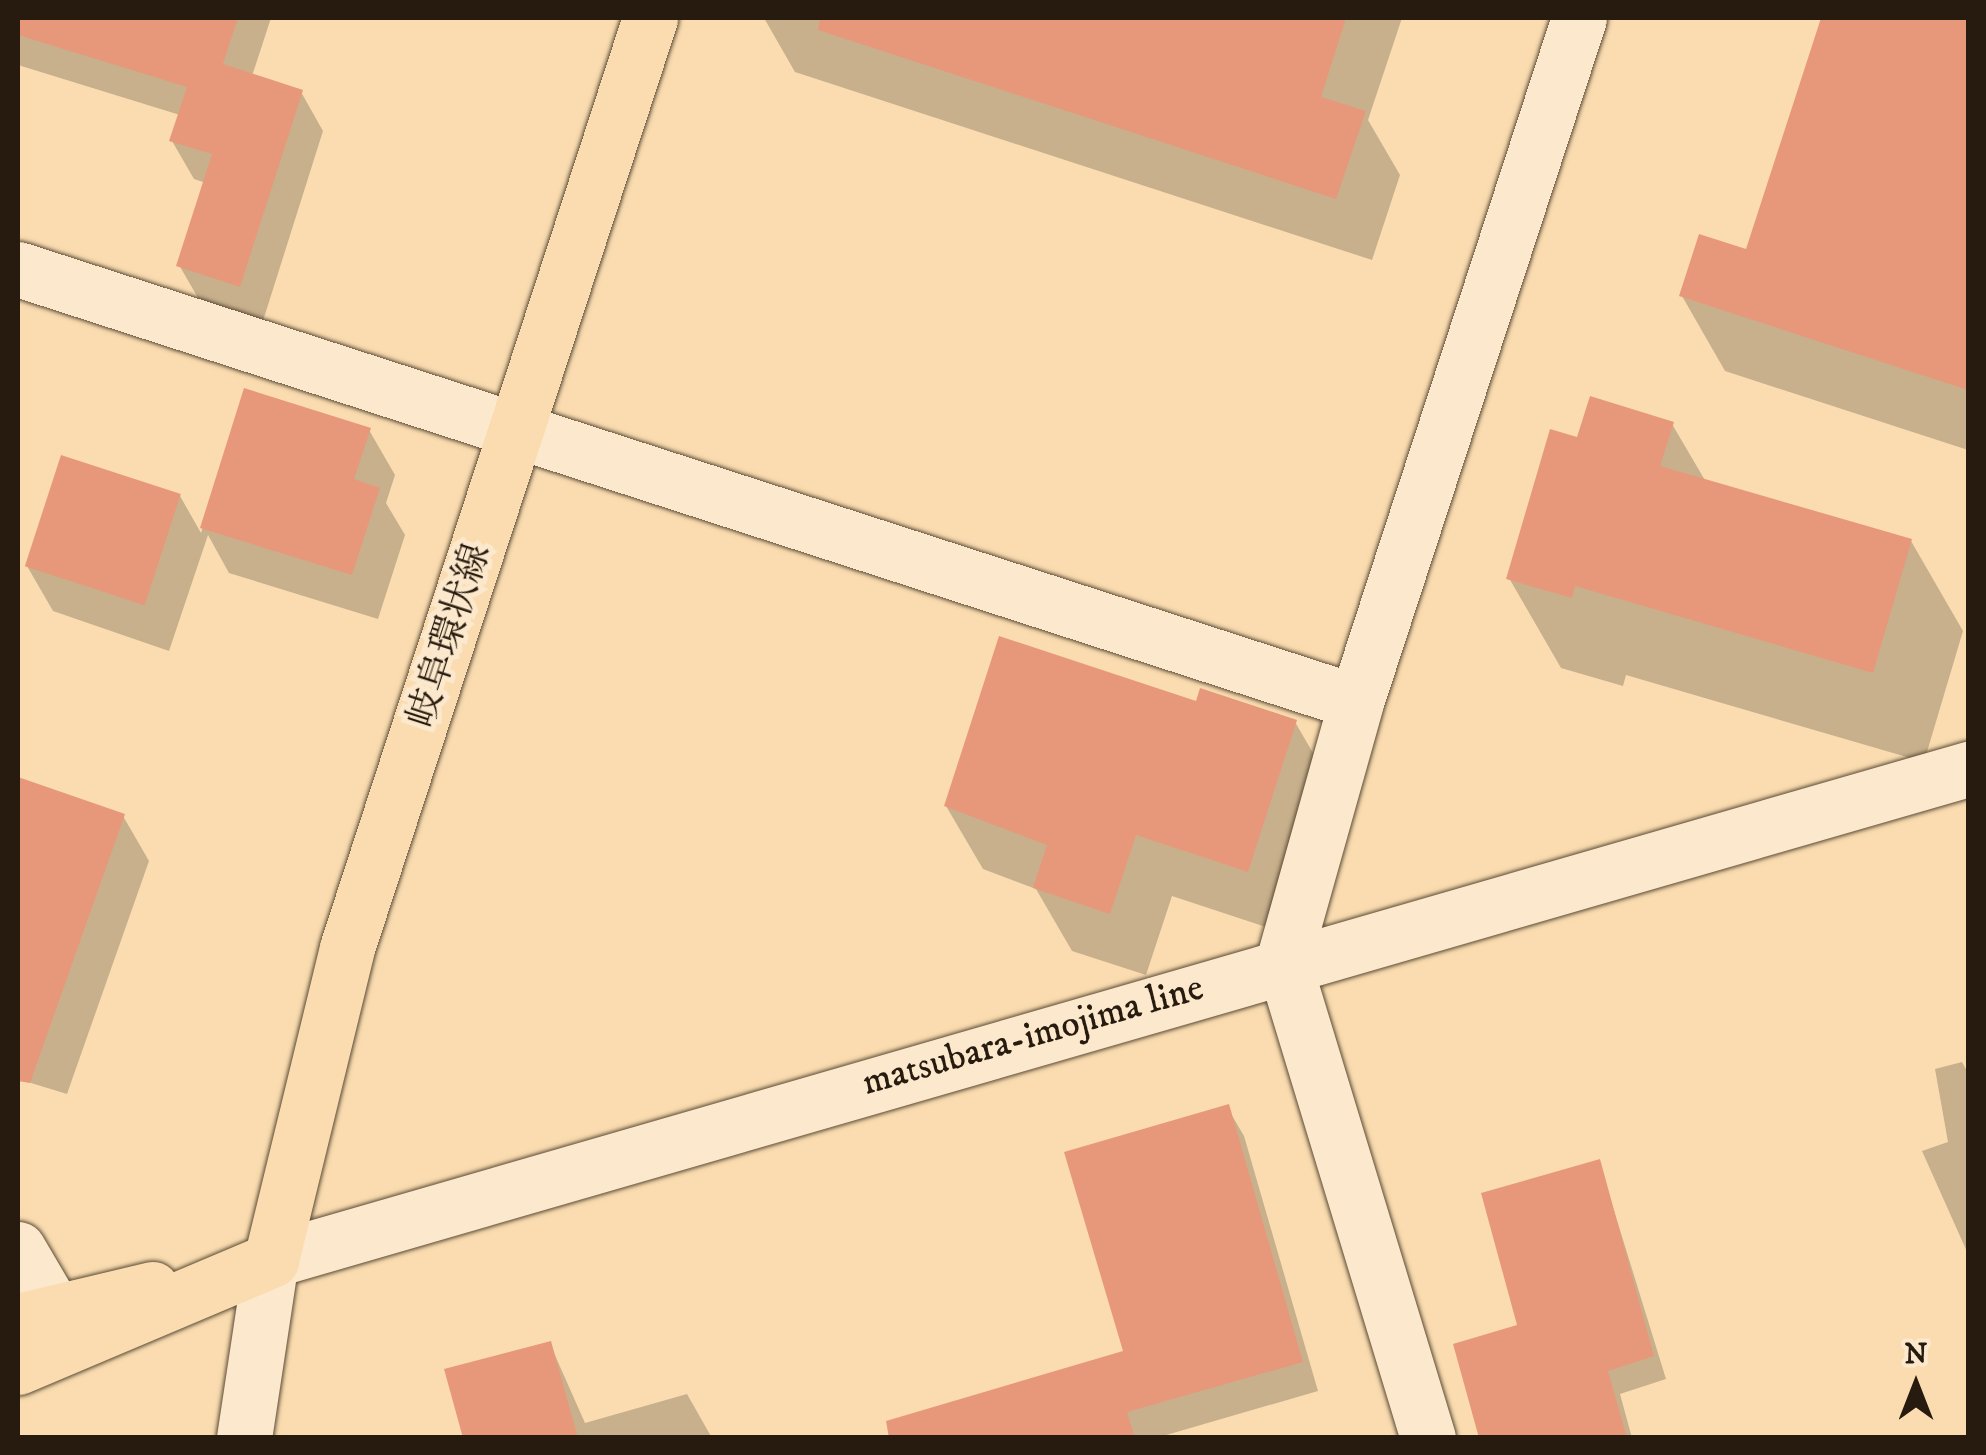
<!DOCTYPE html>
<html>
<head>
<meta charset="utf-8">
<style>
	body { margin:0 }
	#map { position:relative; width:1986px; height:1455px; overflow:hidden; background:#fadcb0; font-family:"IM FELL DW Pica","Noto Serif JP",serif }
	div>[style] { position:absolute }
	.shadow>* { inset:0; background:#0003 }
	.building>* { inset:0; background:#e7987a; transform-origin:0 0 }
	.roads { filter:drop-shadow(0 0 2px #5b4b36) drop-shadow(0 0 2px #5b4b36) }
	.minor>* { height:55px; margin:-27.5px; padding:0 27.5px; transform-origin:27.5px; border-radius:27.5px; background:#fce8cc }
	.secondary>* { height:55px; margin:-27.5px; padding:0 27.5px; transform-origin:27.5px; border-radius:27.5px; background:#fce8cc }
	.primary>* { height:55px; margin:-27.5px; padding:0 27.5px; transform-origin:27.5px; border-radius:27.5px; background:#fadcb0 }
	span { translate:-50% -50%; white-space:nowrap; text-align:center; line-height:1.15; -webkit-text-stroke:10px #fce8cc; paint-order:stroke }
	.street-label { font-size:38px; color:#261b0e }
	.frame { position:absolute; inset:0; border:20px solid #261b0e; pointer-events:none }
	.north { position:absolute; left:1866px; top:1335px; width:100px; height:100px; -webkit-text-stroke:8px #fce8cc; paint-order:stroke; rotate:0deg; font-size:28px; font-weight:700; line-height:40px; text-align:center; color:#261b0e }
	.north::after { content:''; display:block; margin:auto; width:35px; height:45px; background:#261b0e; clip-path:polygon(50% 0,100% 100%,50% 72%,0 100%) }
</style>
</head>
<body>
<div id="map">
	<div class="shadow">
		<div style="clip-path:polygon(18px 18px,271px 18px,252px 76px,301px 92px,323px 131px,262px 324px,201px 303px,179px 265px,206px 183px,194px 179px,172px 141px,180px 115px,18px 65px)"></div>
		<div style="clip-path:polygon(764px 18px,1402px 18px,1368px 120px,1400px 175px,1372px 260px,795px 72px)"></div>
		<div style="clip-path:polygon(1823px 18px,1968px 18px,1968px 450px,1725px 371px,1682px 296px,1747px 252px)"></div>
		<div style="clip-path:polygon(246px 391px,369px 430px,395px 475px,386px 503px,405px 535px,378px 619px,229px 573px,208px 535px,169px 651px,53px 611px,27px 566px,180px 496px,201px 533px)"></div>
		<div style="clip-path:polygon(1672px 424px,1706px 482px,1911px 541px,1963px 631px,1924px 762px,1626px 675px,1623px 686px,1561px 668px,1509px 578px,1579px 440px)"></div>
		<div style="clip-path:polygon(1198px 704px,1295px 722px,1331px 784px,1284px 933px,1172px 896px,1146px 975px,1072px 951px,1036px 889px,983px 869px,946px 806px)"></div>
		<div style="clip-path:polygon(18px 779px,123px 816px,149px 861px,67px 1094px,18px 1079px)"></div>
		<div style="clip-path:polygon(1962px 1062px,1968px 1073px,1968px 1254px,1922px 1151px,1948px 1142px,1935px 1069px)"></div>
		<div style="clip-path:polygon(1227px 1107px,1244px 1136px,1318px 1391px,1156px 1438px,981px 1438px,1126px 1353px)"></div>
		<div style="clip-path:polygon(1599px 1162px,1666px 1379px,1620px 1394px,1632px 1438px,1483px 1438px)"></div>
		<div style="clip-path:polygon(550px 1344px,585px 1423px,687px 1394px,712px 1438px,465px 1438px)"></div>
	</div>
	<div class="building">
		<div style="clip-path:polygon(18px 18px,238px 18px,223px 64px,303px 90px,240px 287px,176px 266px,212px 154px,169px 141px,187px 87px,18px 35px)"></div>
		<div style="clip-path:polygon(820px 18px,1346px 18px,1321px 97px,1366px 111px,1336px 199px,818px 30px)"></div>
		<div style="clip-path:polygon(1821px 18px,1968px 18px,1968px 390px,1679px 296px,1699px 234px,1746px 249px)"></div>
		<div style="clip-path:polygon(244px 388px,371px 428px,354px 479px,380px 488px,352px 575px,200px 528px)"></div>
		<div style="clip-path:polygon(1590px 396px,1674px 422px,1660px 466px,1912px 539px,1873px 673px,1575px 586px,1572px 598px,1506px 579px,1550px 429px,1577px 437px)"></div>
		<div style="left:61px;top:455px;width:126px;height:117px;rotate:18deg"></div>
		<div style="clip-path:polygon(999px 636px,1196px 701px,1200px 688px,1297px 720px,1248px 872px,1136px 835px,1110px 914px,1033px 888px,1047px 845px,944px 806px)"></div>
		<div style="clip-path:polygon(18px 777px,125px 814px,30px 1083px,18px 1081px)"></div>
		<div style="clip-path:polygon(1229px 1104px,1303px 1362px,1127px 1412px,1135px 1438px,889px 1438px,886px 1421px,1123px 1351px,1064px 1152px)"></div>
		<div style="clip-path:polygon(1600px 1159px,1654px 1356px,1608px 1371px,1627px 1438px,1479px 1438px,1453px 1344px,1517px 1325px,1481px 1193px)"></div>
		<div style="clip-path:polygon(551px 1341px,578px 1438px,463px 1438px,444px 1369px)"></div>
	</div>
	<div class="roads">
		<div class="minor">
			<div style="left:18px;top:269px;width:1406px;rotate:17.93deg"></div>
			<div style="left:18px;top:1249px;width:73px;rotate:59.6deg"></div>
			<div style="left:1428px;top:1438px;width:498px;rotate:-106.9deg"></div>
			<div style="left:1283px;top:962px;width:270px;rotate:-74.3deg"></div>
			<div style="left:1356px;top:702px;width:719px;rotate:-71.94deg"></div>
		</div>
		<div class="secondary">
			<div style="left:244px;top:1438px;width:180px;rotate:-81.4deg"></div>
			<div style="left:271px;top:1260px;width:1767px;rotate:-16.14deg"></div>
		</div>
		<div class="primary">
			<div style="left:271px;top:1260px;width:321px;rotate:-76.3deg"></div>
			<div style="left:347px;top:948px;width:978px;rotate:-71.95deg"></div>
			<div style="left:18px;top:1321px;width:138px;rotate:-13.4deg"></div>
			<div style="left:18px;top:1367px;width:275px;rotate:-22.9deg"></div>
		</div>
	</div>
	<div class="street-label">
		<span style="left:450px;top:636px;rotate:-72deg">岐阜環状線</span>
		<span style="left:1033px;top:1036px;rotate:-16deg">matsubara-imojima line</span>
	</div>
	<div class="frame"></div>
	<div class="north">N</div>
</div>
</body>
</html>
